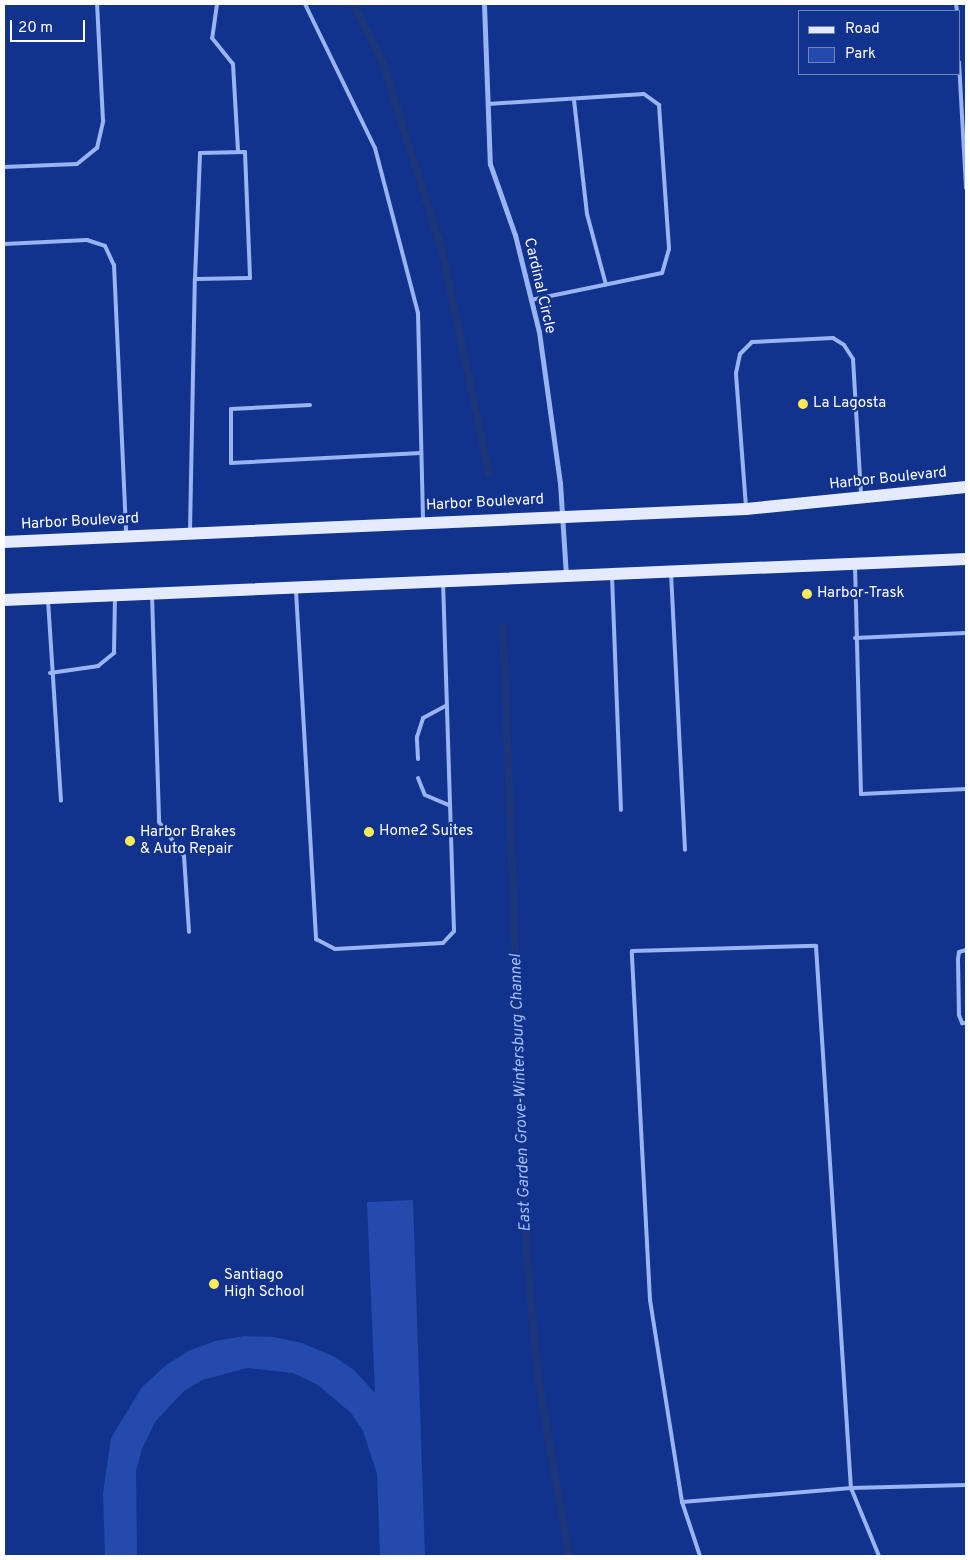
<!DOCTYPE html>
<html>
<head>
<meta charset="utf-8">
<style>
	body { margin:0 }
	#map { position:relative; width:970px; height:1560px; overflow:hidden; background:#11328d; font-family:Overpass,sans-serif }
	div>[style] { position:absolute }
	.green>* { inset:0; background:#234aac }
	.stream>* { height:8px; margin:-4px; padding:0 4px; transform-origin:4px; border-radius:4px; background:#1d357a }
	.lane>* { height:4px; margin:-2px; padding:0 2px; transform-origin:2px; border-radius:2px; background:#9ab3f2 }
	.street>* { height:5px; margin:-2.5px; padding:0 2.5px; transform-origin:2.5px; border-radius:2.5px; background:#9ab3f2 }
	.primary>* { height:12px; margin:-6px; padding:0 6px; transform-origin:6px; border-radius:6px; background:#e4eaff }
	.dots>* { width:14px; height:14px; translate:-50% -50%; box-sizing:border-box; border:2px solid #11328d; border-radius:50% }
	span { translate:-50% -50%; white-space:nowrap; text-align:center; line-height:1.15; -webkit-text-stroke:4.5px #11328d; paint-order:stroke }
	.street-label { font-size:15px; color:#fff }
	.poi-label { font-size:15px; color:#fff }
	.left { translate:0 -50%; text-align:left }
	.water-label { font-size:16px; color:#a5bdf9; font-style:italic }
	.frame { position:absolute; inset:0; border:5px solid #fff; pointer-events:none }
	.legend { position:absolute; left:798px; top:10px; width:162px; height:65px; box-sizing:border-box; background:#11328d; border:1px solid #7084bb; margin:0; padding:6px 9px; list-style:none; font-size:15px; color:#fff }
	.legend li { display:flex; align-items:center; gap:10px; height:25px }
	.legend b { width:25px; border:1px solid #7084bb }
	.scale { position:absolute; left:10px; top:20px; width:75px; height:22px; box-sizing:border-box; border:2px solid #fff; border-top:0; padding-left:6px; font-size:15px; line-height:18px; white-space:nowrap; color:#fff; -webkit-text-stroke:4px #11328d; paint-order:stroke }
</style>
</head>
<body>
<div id="map">
	<div class="green">
		<div style="clip-path:polygon(413px 1200px,425px 1556px,380px 1556px,377px 1474px,363px 1431px,351px 1413px,318px 1385px,293px 1373px,247px 1368px,202px 1380px,184px 1391px,155px 1422px,142px 1449px,136px 1471px,137px 1556px,105px 1556px,103px 1493px,111px 1438px,142px 1387px,165px 1366px,188px 1351px,215px 1341px,244px 1336px,274px 1337px,302px 1343px,335px 1357px,354px 1370px,375px 1393px,367px 1202px)"></div>
	</div>
	<div class="stream">
		<div style="left:353px;top:4px;width:66px;rotate:63deg"></div>
		<div style="left:383px;top:63px;width:201px;rotate:72.6deg"></div>
		<div style="left:443px;top:255px;width:223px;rotate:78.1deg"></div>
		<div style="left:503px;top:627px;width:632px;rotate:87.83deg"></div>
		<div style="left:527px;top:1259px;width:120px;rotate:84.7deg"></div>
		<div style="left:538px;top:1378px;width:181px;rotate:80.1deg"></div>
	</div>
	<div class="lane">
		<div style="left:217px;top:4px;width:34px;rotate:98deg"></div>
		<div style="left:212px;top:38px;width:33px;rotate:51deg"></div>
		<div style="left:233px;top:64px;width:88px;rotate:86.7deg"></div>
		<div style="left:305px;top:4px;width:160px;rotate:64.1deg"></div>
		<div style="left:375px;top:148px;width:171px;rotate:75.4deg"></div>
		<div style="left:418px;top:313px;width:207px;rotate:88.6deg"></div>
		<div style="left:956px;top:4px;width:7px;rotate:82deg"></div>
		<div style="left:959px;top:62px;width:126px;rotate:86.8deg"></div>
		<div style="left:574px;top:100px;width:115px;rotate:83.5deg"></div>
		<div style="left:587px;top:214px;width:73px;rotate:75deg"></div>
		<div style="left:488px;top:104px;width:156px;rotate:-3.7deg"></div>
		<div style="left:644px;top:94px;width:19px;rotate:36deg"></div>
		<div style="left:659px;top:105px;width:144px;rotate:86deg"></div>
		<div style="left:669px;top:249px;width:25px;rotate:106deg"></div>
		<div style="left:662px;top:273px;width:134px;rotate:168.4deg"></div>
		<div style="left:4px;top:167px;width:73px;rotate:-2.4deg"></div>
		<div style="left:77px;top:164px;width:26px;rotate:-39deg"></div>
		<div style="left:97px;top:148px;width:28px;rotate:-77deg"></div>
		<div style="left:103px;top:121px;width:117px;rotate:-92.9deg"></div>
		<div style="left:4px;top:244px;width:83px;rotate:-2.8deg"></div>
		<div style="left:87px;top:240px;width:19px;rotate:18deg"></div>
		<div style="left:105px;top:246px;width:21px;rotate:65deg"></div>
		<div style="left:114px;top:265px;width:269px;rotate:87.4deg"></div>
		<div style="left:310px;top:405px;width:79px;rotate:177.1deg"></div>
		<div style="left:231px;top:409px;width:54px;rotate:90deg"></div>
		<div style="left:231px;top:463px;width:190px;rotate:-3deg"></div>
		<div style="left:746px;top:507px;width:134px;rotate:-94.3deg"></div>
		<div style="left:736px;top:373px;width:19px;rotate:-78deg"></div>
		<div style="left:740px;top:354px;width:17px;rotate:-45deg"></div>
		<div style="left:752px;top:342px;width:81px;rotate:-2.8deg"></div>
		<div style="left:833px;top:338px;width:13px;rotate:32deg"></div>
		<div style="left:844px;top:345px;width:17px;rotate:57deg"></div>
		<div style="left:853px;top:359px;width:136px;rotate:86.6deg"></div>
		<div style="left:190px;top:531px;width:252px;rotate:-88.9deg"></div>
		<div style="left:195px;top:279px;width:126px;rotate:-87.7deg"></div>
		<div style="left:200px;top:153px;width:45px;rotate:-1.3deg"></div>
		<div style="left:245px;top:152px;width:126px;rotate:87.7deg"></div>
		<div style="left:250px;top:278px;width:55px;rotate:179deg"></div>
		<div style="left:855px;top:566px;width:228px;rotate:88.5deg"></div>
		<div style="left:861px;top:794px;width:105px;rotate:-2.7deg"></div>
		<div style="left:671px;top:573px;width:277px;rotate:87.1deg"></div>
		<div style="left:612px;top:576px;width:234px;rotate:87.8deg"></div>
		<div style="left:296px;top:591px;width:349px;rotate:86.7deg"></div>
		<div style="left:316px;top:939px;width:21px;rotate:28deg"></div>
		<div style="left:335px;top:949px;width:108px;rotate:-3.2deg"></div>
		<div style="left:443px;top:943px;width:16px;rotate:-47deg"></div>
		<div style="left:454px;top:931px;width:348px;rotate:-91.8deg"></div>
		<div style="left:152px;top:595px;width:227px;rotate:88.2deg"></div>
		<div style="left:159px;top:822px;width:42px;rotate:53.7deg"></div>
		<div style="left:184px;top:856px;width:76px;rotate:86.2deg"></div>
		<div style="left:48px;top:600px;width:201px;rotate:86.3deg"></div>
		<div style="left:855px;top:638px;width:111px;rotate:-2.6deg"></div>
		<div style="left:50px;top:673px;width:49px;rotate:-8.3deg"></div>
		<div style="left:98px;top:666px;width:21px;rotate:-39deg"></div>
		<div style="left:114px;top:653px;width:56px;rotate:-89deg"></div>
		<div style="left:418px;top:759px;width:22px;rotate:-93deg"></div>
		<div style="left:417px;top:737px;width:20px;rotate:-72deg"></div>
		<div style="left:423px;top:718px;width:27px;rotate:-28deg"></div>
		<div style="left:418px;top:778px;width:18px;rotate:68deg"></div>
		<div style="left:425px;top:795px;width:26px;rotate:23deg"></div>
		<div style="left:966px;top:950px;width:7px;rotate:164deg"></div>
		<div style="left:959px;top:952px;width:7px;rotate:98deg"></div>
		<div style="left:958px;top:959px;width:56px;rotate:89deg"></div>
		<div style="left:959px;top:1015px;width:9px;rotate:69deg"></div>
		<div style="left:962px;top:1023px;width:4px"></div>
		<div style="left:682px;top:1502px;width:170px;rotate:-4.7deg"></div>
		<div style="left:851px;top:1488px;width:115px;rotate:-1.5deg"></div>
		<div style="left:700px;top:1556px;width:57px;rotate:-108.4deg"></div>
		<div style="left:682px;top:1502px;width:205px;rotate:-99deg"></div>
		<div style="left:650px;top:1300px;width:349px;rotate:-93deg"></div>
		<div style="left:632px;top:951px;width:184px;rotate:-1.6deg"></div>
		<div style="left:816px;top:946px;width:543px;rotate:86.31deg"></div>
		<div style="left:851px;top:1488px;width:74px;rotate:67.6deg"></div>
	</div>
	<div class="street">
		<div style="left:484px;top:4px;width:160px;rotate:87.9deg"></div>
		<div style="left:490px;top:164px;width:75px;rotate:70.6deg"></div>
		<div style="left:515px;top:235px;width:100px;rotate:76.1deg"></div>
		<div style="left:539px;top:332px;width:152px;rotate:82.1deg"></div>
		<div style="left:560px;top:483px;width:93px;rotate:86.3deg"></div>
	</div>
	<div class="primary">
		<div style="left:4px;top:542px;width:743px;rotate:-2.55deg"></div>
		<div style="left:746px;top:509px;width:221px;rotate:-5.7deg"></div>
		<div style="left:4px;top:600px;width:963px;rotate:-2.44deg"></div>
	</div>
	<div class="dots">
		<div style="left:803px;top:404px;background:#ffeb5a"></div>
		<div style="left:807px;top:594px;background:#ffeb5a"></div>
		<div style="left:369px;top:832px;background:#ffeb5a"></div>
		<div style="left:130px;top:841px;background:#ffeb5a"></div>
		<div style="left:214px;top:1284px;background:#ffeb5a"></div>
	</div>
	<div class="street-label">
		<span style="left:539px;top:286px;rotate:77deg">Cardinal Circle</span>
		<span style="left:888px;top:479px;rotate:-6deg">Harbor Boulevard</span>
		<span style="left:485px;top:503px;rotate:-3deg">Harbor Boulevard</span>
		<span style="left:80px;top:522px;rotate:-3deg">Harbor Boulevard</span>
	</div>
	<div class="poi-label">
		<span class="left" style="left:813px;top:404px">La Lagosta</span>
		<span class="left" style="left:817px;top:594px">Harbor-Trask</span>
		<span class="left" style="left:140px;top:841px">Harbor Brakes<br>&amp; Auto Repair</span>
		<span class="left" style="left:379px;top:832px">Home2 Suites</span>
		<span class="left" style="left:224px;top:1284px">Santiago<br>High School</span>
	</div>
	<div class="water-label">
		<span style="left:521px;top:1093px;rotate:-92deg">East Garden Grove-Wintersburg Channel</span>
	</div>
	<div class="frame"></div>
	<ul class="legend">
	<li><b style="height:6px;background:#e4eaff"></b>Road</li>
	<li><b style="height:14px;background:#234aac"></b>Park</li>
	</ul>
	<div class="scale">20 m</div>
</div>
</body>
</html>
